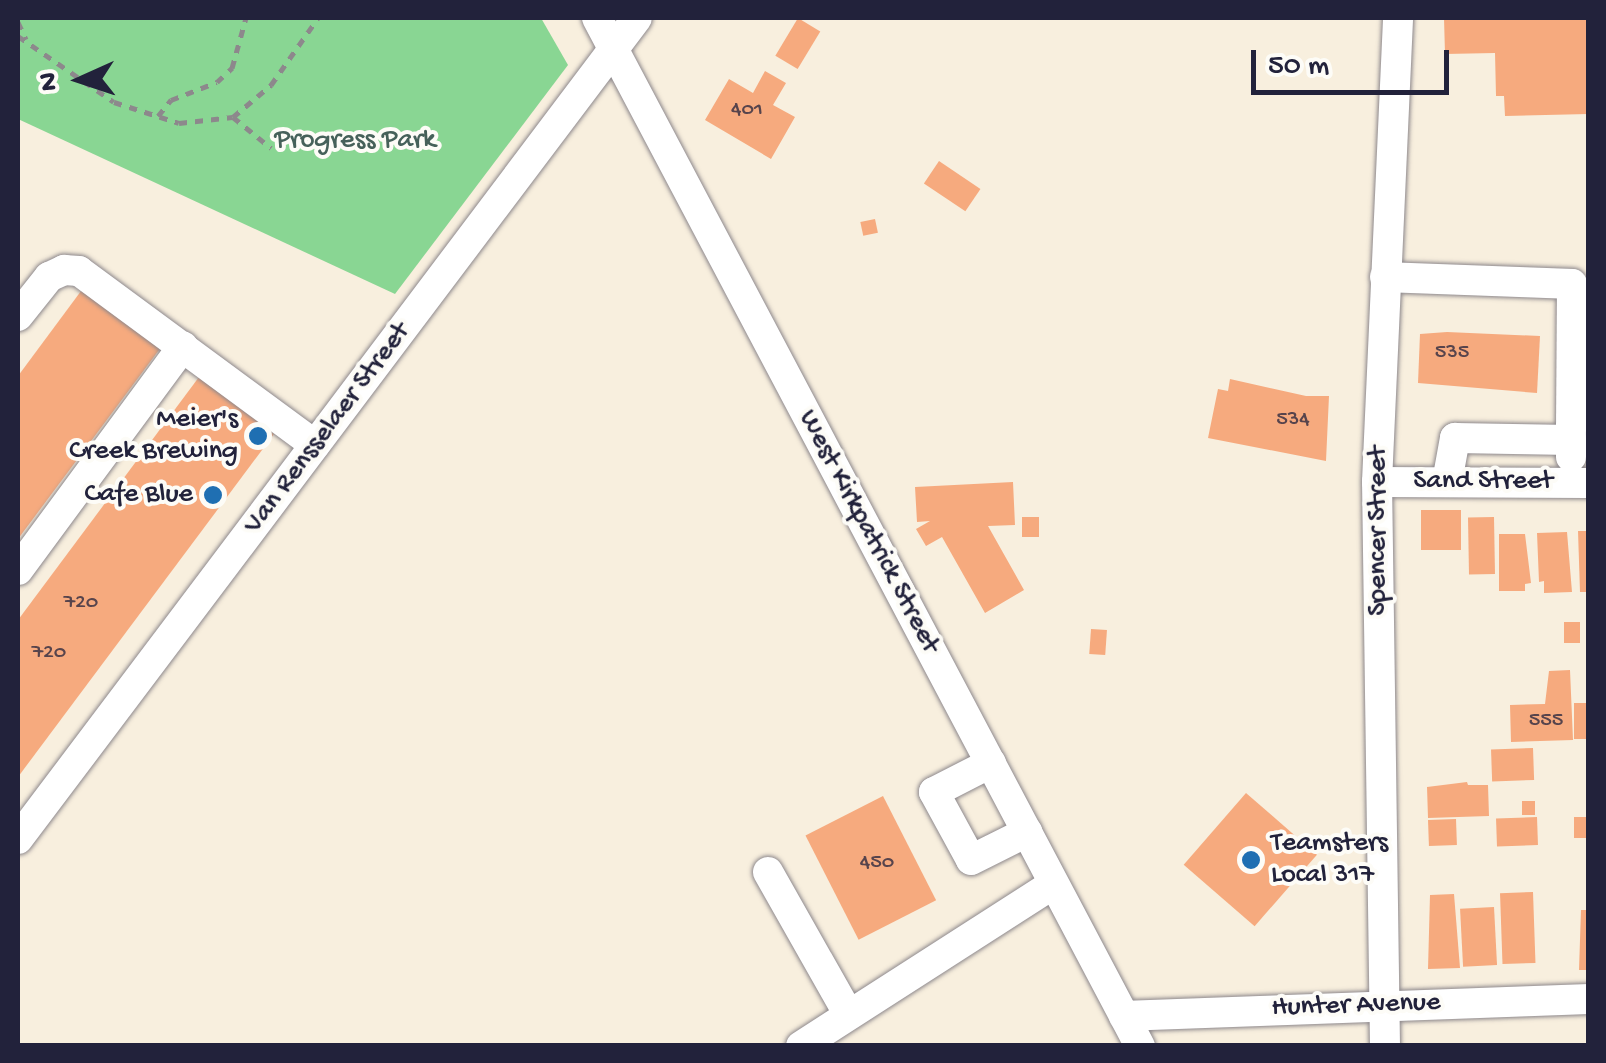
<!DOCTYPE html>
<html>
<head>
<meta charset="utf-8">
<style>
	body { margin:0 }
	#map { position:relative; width:1606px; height:1063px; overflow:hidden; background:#f8efde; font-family:"Gochi Hand",sans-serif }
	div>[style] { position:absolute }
	.green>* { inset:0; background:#89d693 }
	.building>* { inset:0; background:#f6aa7e; transform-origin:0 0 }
	.path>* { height:5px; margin-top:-2.5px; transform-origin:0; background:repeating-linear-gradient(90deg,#8d888c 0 8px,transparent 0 16px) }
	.roads { filter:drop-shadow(0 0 2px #8d888c) drop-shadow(0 0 2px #8d888c) }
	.minor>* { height:30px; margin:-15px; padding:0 15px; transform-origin:15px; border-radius:15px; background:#fff }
	.dots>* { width:28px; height:28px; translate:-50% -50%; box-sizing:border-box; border:5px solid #fdfcf7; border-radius:50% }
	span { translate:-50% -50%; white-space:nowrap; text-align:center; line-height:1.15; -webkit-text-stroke:8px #fdfcf7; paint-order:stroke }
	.number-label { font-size:22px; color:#57444c }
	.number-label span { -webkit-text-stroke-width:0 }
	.park-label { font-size:28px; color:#46615a }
	.poi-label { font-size:28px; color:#22223b }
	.right { translate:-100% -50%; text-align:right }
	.left { translate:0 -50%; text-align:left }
	.street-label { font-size:28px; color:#22223b }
	.frame { position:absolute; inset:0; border:20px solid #22223b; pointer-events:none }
	.north { position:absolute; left:30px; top:30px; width:100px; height:100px; -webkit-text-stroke:8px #fdfcf7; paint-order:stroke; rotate:267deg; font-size:28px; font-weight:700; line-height:40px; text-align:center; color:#22223b }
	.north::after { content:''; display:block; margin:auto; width:35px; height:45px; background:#22223b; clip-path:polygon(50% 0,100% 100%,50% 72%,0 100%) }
	.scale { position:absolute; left:1251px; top:50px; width:198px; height:45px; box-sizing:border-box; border:5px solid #22223b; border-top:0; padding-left:12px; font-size:30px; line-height:35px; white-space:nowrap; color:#22223b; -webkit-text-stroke:8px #fdfcf7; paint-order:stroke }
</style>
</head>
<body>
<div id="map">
	<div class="green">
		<div style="clip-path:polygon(18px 18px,541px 18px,568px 65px,395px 294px,18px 119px)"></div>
	</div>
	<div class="building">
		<div style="left:798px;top:18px;width:26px;height:44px;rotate:31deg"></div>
		<div style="clip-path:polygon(1444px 18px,1588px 18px,1588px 114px,1505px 116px,1504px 96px,1496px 96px,1495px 53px,1445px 54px)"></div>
		<div style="clip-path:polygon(765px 71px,786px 83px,773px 105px,795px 117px,771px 159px,705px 120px,729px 79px,753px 93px)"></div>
		<div style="left:939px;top:161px;width:50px;height:27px;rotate:34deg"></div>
		<div style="left:875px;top:219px;width:14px;height:15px;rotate:78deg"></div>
		<div style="clip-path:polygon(84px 287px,162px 346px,18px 539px,18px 376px)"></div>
		<div style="clip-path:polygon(1447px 332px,1540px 336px,1537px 393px,1418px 383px,1420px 334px)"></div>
		<div style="clip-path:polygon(199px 377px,274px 434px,18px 777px,18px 620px)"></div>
		<div style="clip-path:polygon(1230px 379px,1306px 396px,1329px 396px,1326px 461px,1208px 438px,1218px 389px,1228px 391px)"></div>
		<div style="clip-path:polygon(1013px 482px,1015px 525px,988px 526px,1024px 590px,985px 613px,942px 537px,926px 546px,916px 529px,930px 521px,917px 522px,915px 487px)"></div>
		<div style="left:1421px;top:510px;width:40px;height:40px"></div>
		<div style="left:1022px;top:517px;width:17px;height:20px"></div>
		<div style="left:1494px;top:517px;width:57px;height:26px;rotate:89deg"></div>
		<div style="clip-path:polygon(1578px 531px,1588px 531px,1588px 592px,1580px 592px)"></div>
		<div style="clip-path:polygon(1567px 532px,1572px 592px,1544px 593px,1544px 581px,1539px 582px,1537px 533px)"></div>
		<div style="clip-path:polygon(1499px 534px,1525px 534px,1531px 583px,1525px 584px,1525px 591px,1499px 591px)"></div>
		<div style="left:1580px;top:622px;width:21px;height:16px;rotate:90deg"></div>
		<div style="left:1091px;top:629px;width:16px;height:25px;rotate:4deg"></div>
		<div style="clip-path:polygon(1570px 670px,1573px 740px,1511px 742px,1510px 705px,1545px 704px,1549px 671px)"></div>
		<div style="left:1588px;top:703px;width:36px;height:14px;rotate:90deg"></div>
		<div style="left:1533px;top:748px;width:32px;height:42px;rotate:88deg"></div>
		<div style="clip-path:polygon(1467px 782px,1468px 785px,1488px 785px,1489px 816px,1428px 818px,1427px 787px)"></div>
		<div style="left:1246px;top:793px;width:94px;height:95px;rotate:41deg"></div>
		<div style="left:883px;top:796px;width:117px;height:87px;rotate:63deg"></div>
		<div style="left:1535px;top:801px;width:14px;height:13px;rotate:90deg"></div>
		<div style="left:1537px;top:817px;width:28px;height:41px;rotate:88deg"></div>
		<div style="left:1574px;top:817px;width:14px;height:21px"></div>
		<div style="left:1456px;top:819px;width:26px;height:28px;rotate:88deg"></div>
		<div style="left:1533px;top:892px;width:71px;height:33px;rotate:88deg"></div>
		<div style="clip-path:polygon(1454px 894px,1460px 968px,1428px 969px,1430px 895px)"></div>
		<div style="left:1494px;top:907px;width:58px;height:34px;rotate:87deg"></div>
		<div style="clip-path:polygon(1581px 910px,1588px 910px,1588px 970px,1579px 970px)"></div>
	</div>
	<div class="path">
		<div style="left:18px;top:22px;width:19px;rotate:65deg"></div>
		<div style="left:18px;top:36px;width:116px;rotate:34.5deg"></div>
		<div style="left:114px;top:102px;width:68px;rotate:17.9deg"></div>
		<div style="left:179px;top:123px;width:54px;rotate:-6.3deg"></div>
		<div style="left:233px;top:117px;width:50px;rotate:-40.1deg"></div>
		<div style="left:271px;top:85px;width:82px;rotate:-55deg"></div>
		<div style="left:158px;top:116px;width:21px;rotate:-51deg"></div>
		<div style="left:171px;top:100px;width:49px;rotate:-21.4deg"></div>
		<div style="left:217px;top:82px;width:21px;rotate:-43deg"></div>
		<div style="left:232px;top:68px;width:52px;rotate:-74.4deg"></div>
		<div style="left:233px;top:117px;width:49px;rotate:39.2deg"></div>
	</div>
	<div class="roads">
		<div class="minor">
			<div style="left:597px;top:18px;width:1163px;rotate:62.16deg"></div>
			<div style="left:1385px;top:277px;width:187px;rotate:2.1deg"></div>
			<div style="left:1572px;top:284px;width:156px;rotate:90.4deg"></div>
			<div style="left:18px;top:316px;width:50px;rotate:-51.5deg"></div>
			<div style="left:49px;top:277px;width:17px;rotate:-25deg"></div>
			<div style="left:64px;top:270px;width:15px;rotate:4deg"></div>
			<div style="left:79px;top:271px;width:293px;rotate:36.4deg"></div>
			<div style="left:1377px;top:482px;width:211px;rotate:0.3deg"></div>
			<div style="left:1447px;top:482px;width:45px;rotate:-79.7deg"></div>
			<div style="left:1455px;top:438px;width:116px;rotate:1deg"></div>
			<div style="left:1571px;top:440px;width:17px;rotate:90deg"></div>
			<div style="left:18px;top:570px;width:278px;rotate:-53.6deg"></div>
			<div style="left:991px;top:763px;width:64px;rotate:153deg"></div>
			<div style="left:934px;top:792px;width:77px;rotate:61.4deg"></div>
			<div style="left:971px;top:860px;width:63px;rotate:-26.6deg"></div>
			<div style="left:18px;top:839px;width:1028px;rotate:-52.99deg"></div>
			<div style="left:768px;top:872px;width:164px;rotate:60.5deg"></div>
			<div style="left:1124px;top:1016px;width:464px;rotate:-2.1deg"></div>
			<div style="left:801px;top:1046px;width:300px;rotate:-32.7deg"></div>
			<div style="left:1385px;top:1046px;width:564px;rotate:-90.81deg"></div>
			<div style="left:1377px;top:482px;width:464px;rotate:-87.4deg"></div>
		</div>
	</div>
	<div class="dots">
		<div style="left:258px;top:436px;background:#1f6fb2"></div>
		<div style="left:213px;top:495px;background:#1f6fb2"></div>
		<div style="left:1251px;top:860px;background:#1f6fb2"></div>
	</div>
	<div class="number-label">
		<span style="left:747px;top:111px">401</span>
		<span style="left:1452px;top:354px">535</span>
		<span style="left:1293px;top:421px">534</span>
		<span style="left:81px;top:604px">720</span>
		<span style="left:49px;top:654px">720</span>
		<span style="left:1546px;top:722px">555</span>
		<span style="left:877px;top:864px">450</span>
	</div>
	<div class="park-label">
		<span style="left:355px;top:141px">Progress Park</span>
	</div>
	<div class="poi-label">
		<span class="right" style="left:238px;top:436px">Meier's<br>Creek Brewing</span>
		<span class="right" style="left:193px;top:495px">Cafe Blue</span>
		<span class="left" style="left:1271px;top:860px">Teamsters<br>Local 317</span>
	</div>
	<div class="street-label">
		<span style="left:328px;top:429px;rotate:-53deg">Van Rensselaer Street</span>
		<span style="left:1483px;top:482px">Sand Street</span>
		<span style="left:1379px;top:531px;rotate:-90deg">Spencer Street</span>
		<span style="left:868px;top:532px;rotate:62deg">West Kirkpatrick Street</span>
		<span style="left:1356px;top:1006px;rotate:-2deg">Hunter Avenue</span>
	</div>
	<div class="frame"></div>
	<div class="north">N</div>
	<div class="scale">50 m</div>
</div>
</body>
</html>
